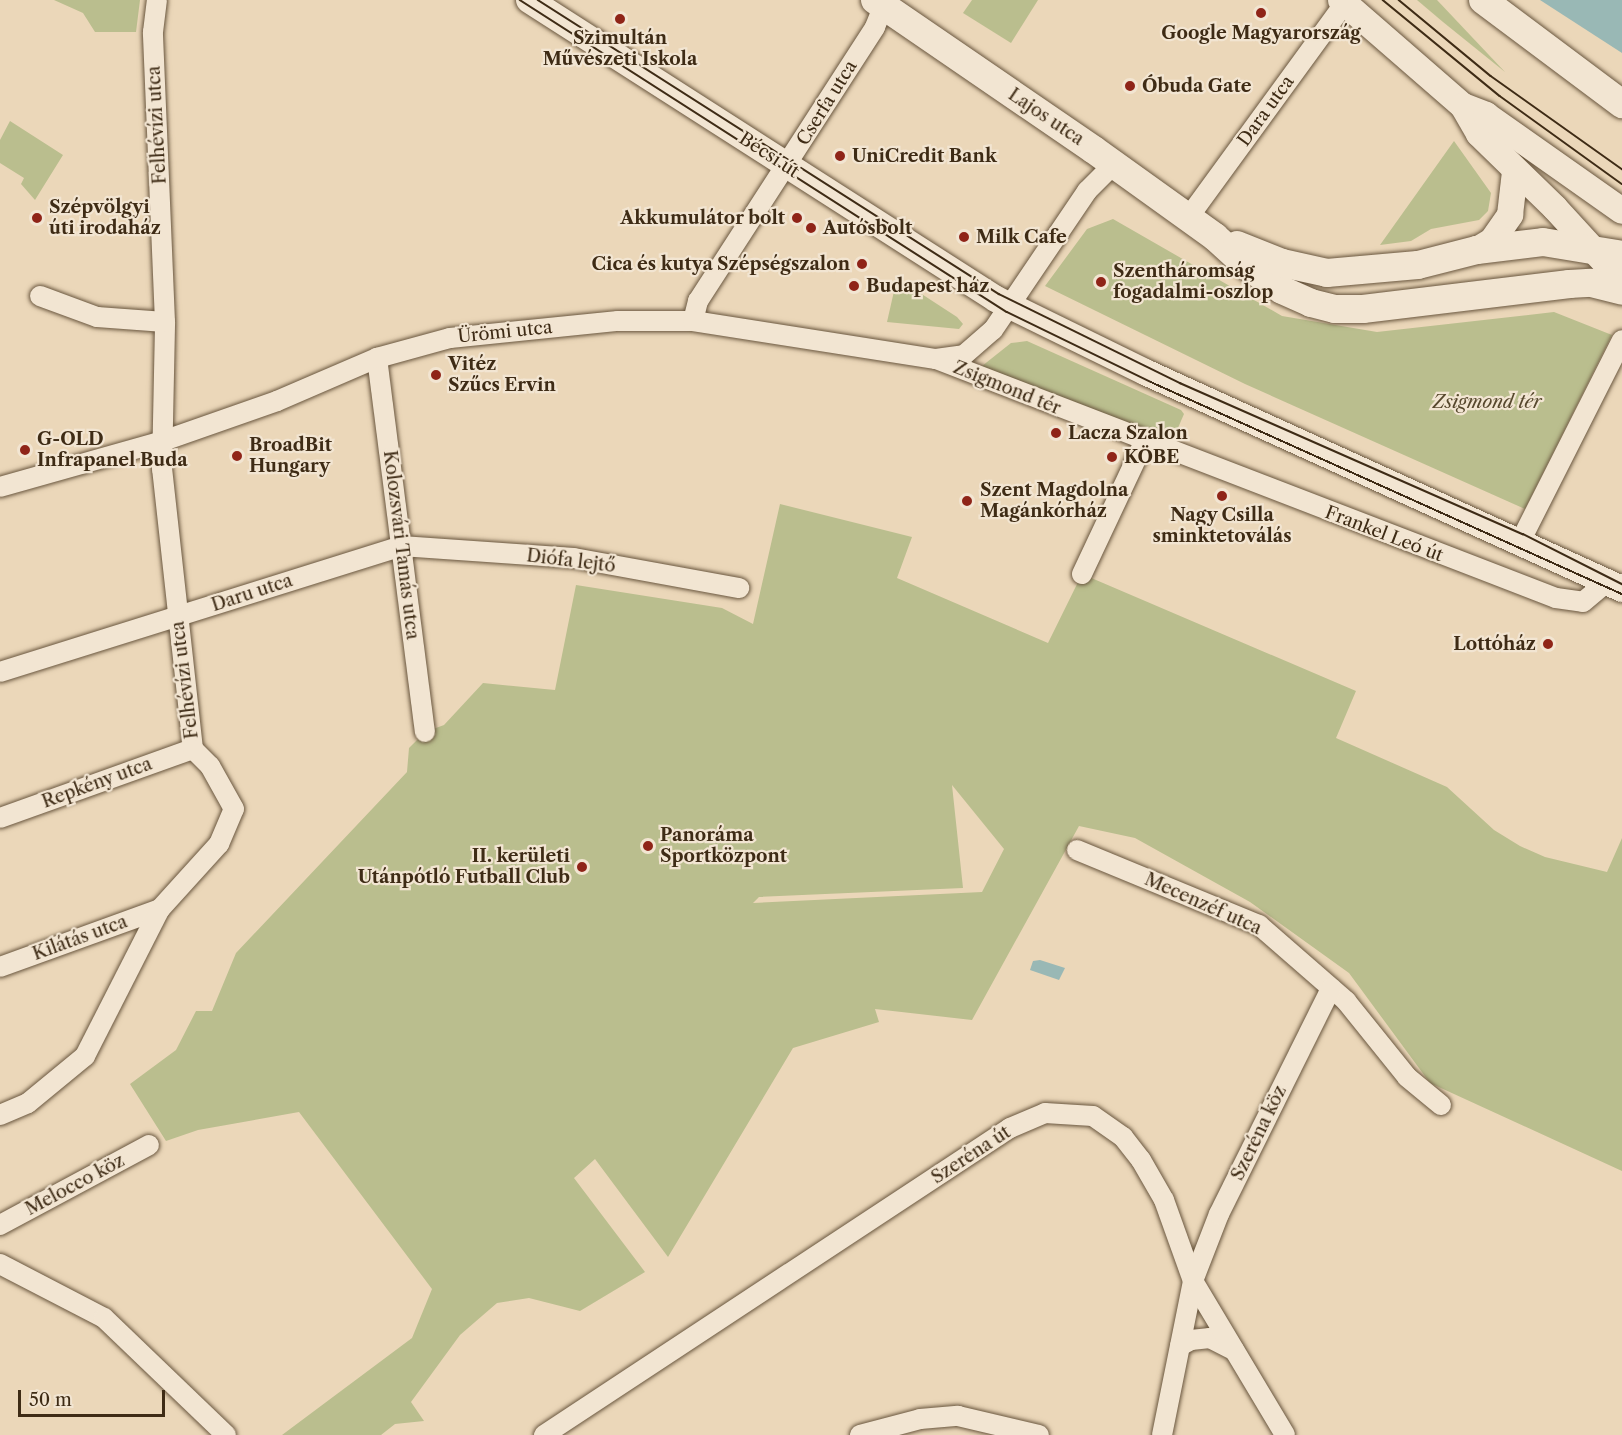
<!DOCTYPE html>
<html>
<head>
<meta charset="utf-8">
<style>
	body { margin:0 }
	#map { position:relative; width:1622px; height:1435px; overflow:hidden; background:#ebd7b9; font-family:"Libre Caslon Text",serif }
	div>[style] { position:absolute }
	.green>* { inset:0; background:#babe8e }
	.water>* { inset:0; background:#99b8b5 }
	.roads { filter:drop-shadow(0 0 2px #69563e) drop-shadow(0 0 2px #69563e) }
	.minor>* { height:20px; margin:-10px; padding:0 10px; transform-origin:10px; border-radius:10px; background:#f2e5d2 }
	.tertiary>* { height:26px; margin:-13px; padding:0 13px; transform-origin:13px; border-radius:13px; background:#f2e5d2 }
	.secondary>* { height:28px; margin:-14px; padding:0 14px; transform-origin:14px; border-radius:14px; background:#f2e5d2 }
	.tram>* { height:1.5px; margin:-0.75px; padding:0 0.75px; transform-origin:0.75px; border-radius:0.75px; background:#3e2b15 }
	.dots>* { width:16px; height:16px; translate:-50% -50%; box-sizing:border-box; border:3px solid #f2e5d2; border-radius:50% }
	span { translate:-50% -50%; white-space:nowrap; text-align:center; line-height:1.15; -webkit-text-stroke:4.5px #f2e5d2; paint-order:stroke }
	.poi-label { font-size:18px; color:#3e2b15; font-weight:700 }
	.left { translate:0 -50%; text-align:left }
	.right { translate:-100% -50%; text-align:right }
	.street-label { font-size:18px; color:#3e2b15 }
	.park-label { font-size:18px; color:#57482d; font-style:italic }
	.scale { position:absolute; left:18px; top:1390px; width:147px; height:27px; box-sizing:border-box; border:3px solid #3e2b15; border-top:0; padding-left:8px; font-size:18px; line-height:21px; white-space:nowrap; color:#3e2b15; -webkit-text-stroke:4px #f2e5d2; paint-order:stroke }
</style>
</head>
<body>
<div id="map">
	<div class="green">
		<div style="clip-path:polygon(54px 0,140px 0,136px 32px,95px 32px,83px 13px)"></div>
		<div style="clip-path:polygon(972px 0,1038px 0,1011px 43px,963px 13px)"></div>
		<div style="clip-path:polygon(1417px 0,1437px 0,1505px 72px,1443px 22px)"></div>
		<div style="clip-path:polygon(10px 121px,63px 155px,35px 200px,21px 184px,24px 178px,0 163px,0 140px)"></div>
		<div style="clip-path:polygon(1454px 141px,1491px 193px,1488px 211px,1479px 220px,1431px 229px,1411px 241px,1380px 245px)"></div>
		<div style="clip-path:polygon(1113px 219px,1282px 316px,1377px 332px,1554px 312px,1612px 335px,1525px 509px,1245px 384px,1045px 286px,1087px 229px)"></div>
		<div style="clip-path:polygon(897px 278px,957px 317px,963px 324px,959px 329px,887px 322px)"></div>
		<div style="clip-path:polygon(1027px 341px,1181px 410px,1184px 414px,1171px 444px,977px 370px,1011px 343px)"></div>
		<div style="clip-path:polygon(evenodd,780px 504px,912px 537px,897px 578px,1048px 643px,1082px 574px,1356px 691px,1336px 738px,1447px 787px,1494px 830px,1520px 846px,1545px 857px,1607px 872px,1622px 838px,1622px 1171px,1430px 1083px,1349px 973px,1250px 902px,1135px 838px,1079px 826px,972px 1020px,875px 1009px,879px 1022px,793px 1048px,668px 1257px,595px 1159px,574px 1178px,645px 1272px,580px 1311px,529px 1298px,497px 1303px,460px 1335px,411px 1402px,424px 1421px,395px 1424px,381px 1435px,282px 1435px,412px 1338px,432px 1289px,299px 1112px,198px 1130px,166px 1141px,130px 1084px,176px 1050px,196px 1011px,212px 1011px,236px 953px,407px 772px,409px 748px,425px 732px,444px 725px,483px 683px,555px 690px,576px 585px,722px 608px,753px 624px,780px 504px,952px 785px,1004px 849px,982px 892px,753px 903px,759px 897px,963px 888px,952px 785px)"></div>
	</div>
	<div class="water">
		<div style="clip-path:polygon(1540px 0,1622px 0,1622px 53px)"></div>
		<div style="clip-path:polygon(1040px 960px,1065px 968px,1059px 980px,1030px 970px,1033px 961px)"></div>
	</div>
	<div class="roads">
		<div class="minor">
			<div style="left:1188px;top:218px;width:266px;rotate:-53.9deg"></div>
			<div style="left:40px;top:296px;width:61px;rotate:20.2deg"></div>
			<div style="left:97px;top:317px;width:68px;rotate:4.2deg"></div>
			<div style="left:693px;top:321px;width:21px;rotate:-76deg"></div>
			<div style="left:698px;top:301px;width:326px;rotate:-57.1deg"></div>
			<div style="left:875px;top:27px;width:29px;rotate:-68deg"></div>
			<div style="left:377px;top:358px;width:377px;rotate:82.7deg"></div>
			<div style="left:936px;top:359px;width:664px;rotate:21.08deg"></div>
			<div style="left:1556px;top:598px;width:27px;rotate:8deg"></div>
			<div style="left:1583px;top:602px;width:26px;rotate:-40deg"></div>
			<div style="left:1603px;top:585px;width:10px"></div>
			<div style="left:0;top:487px;width:169px;rotate:-15.8deg"></div>
			<div style="left:163px;top:441px;width:121px;rotate:-19.3deg"></div>
			<div style="left:277px;top:401px;width:109px;rotate:-23.3deg"></div>
			<div style="left:377px;top:358px;width:76px;rotate:-15.3deg"></div>
			<div style="left:450px;top:338px;width:169px;rotate:-5.8deg"></div>
			<div style="left:618px;top:321px;width:75px"></div>
			<div style="left:693px;top:321px;width:246px;rotate:8.9deg"></div>
			<div style="left:936px;top:359px;width:28px;rotate:-8deg"></div>
			<div style="left:964px;top:355px;width:38px;rotate:-41deg"></div>
			<div style="left:993px;top:330px;width:168px;rotate:-55.9deg"></div>
			<div style="left:1087px;top:191px;width:35px;rotate:-45deg"></div>
			<div style="left:1520px;top:542px;width:226px;rotate:-63.2deg"></div>
			<div style="left:1082px;top:574px;width:146px;rotate:-64.8deg"></div>
			<div style="left:0;top:672px;width:420px;rotate:-17.4deg"></div>
			<div style="left:401px;top:546px;width:173px;rotate:4deg"></div>
			<div style="left:574px;top:558px;width:168px;rotate:10.3deg"></div>
			<div style="left:0;top:818px;width:205px;rotate:-19.7deg"></div>
			<div style="left:1077px;top:850px;width:197px;rotate:22.4deg"></div>
			<div style="left:1259px;top:925px;width:116px;rotate:41.1deg"></div>
			<div style="left:1346px;top:1001px;width:97px;rotate:51.2deg"></div>
			<div style="left:1407px;top:1077px;width:44px;rotate:39.5deg"></div>
			<div style="left:0;top:967px;width:170px;rotate:-19.9deg"></div>
			<div style="left:0;top:1115px;width:30px;rotate:-23deg"></div>
			<div style="left:28px;top:1103px;width:74px;rotate:-39.5deg"></div>
			<div style="left:85px;top:1056px;width:165px;rotate:-63deg"></div>
			<div style="left:160px;top:909px;width:88px;rotate:-47.8deg"></div>
			<div style="left:219px;top:844px;width:38px;rotate:-67deg"></div>
			<div style="left:234px;top:809px;width:49px;rotate:-119.2deg"></div>
			<div style="left:210px;top:766px;width:24px;rotate:-135deg"></div>
			<div style="left:193px;top:749px;width:282px;rotate:-96.3deg"></div>
			<div style="left:162px;top:469px;width:147px;rotate:-88.8deg"></div>
			<div style="left:165px;top:322px;width:290px;rotate:-92.4deg"></div>
			<div style="left:153px;top:32px;width:32px;rotate:-83deg"></div>
			<div style="left:0;top:1225px;width:169px;rotate:-28.2deg"></div>
			<div style="left:0;top:1264px;width:117px;rotate:27.4deg"></div>
			<div style="left:104px;top:1318px;width:169px;rotate:43.8deg"></div>
			<div style="left:1180px;top:1346px;width:13px;rotate:-29deg"></div>
			<div style="left:1191px;top:1340px;width:19px;rotate:-6deg"></div>
			<div style="left:1210px;top:1338px;width:27px;rotate:27deg"></div>
			<div style="left:544px;top:1435px;width:558px;rotate:-33.38deg"></div>
			<div style="left:1010px;top:1128px;width:38px;rotate:-23deg"></div>
			<div style="left:1045px;top:1113px;width:48px;rotate:3.6deg"></div>
			<div style="left:1093px;top:1116px;width:37px;rotate:35deg"></div>
			<div style="left:1123px;top:1137px;width:29px;rotate:52deg"></div>
			<div style="left:1141px;top:1160px;width:46px;rotate:60.1deg"></div>
			<div style="left:1164px;top:1200px;width:86px;rotate:70.3deg"></div>
			<div style="left:1193px;top:1281px;width:179px;rotate:59.1deg"></div>
			<div style="left:860px;top:1435px;width:62px;rotate:-14.9deg"></div>
			<div style="left:920px;top:1419px;width:38px;rotate:-5deg"></div>
			<div style="left:958px;top:1416px;width:83px;rotate:13.2deg"></div>
			<div style="left:1162px;top:1435px;width:157px;rotate:-78.6deg"></div>
			<div style="left:1193px;top:1281px;width:72px;rotate:-68.8deg"></div>
			<div style="left:1219px;top:1214px;width:252px;rotate:-63.6deg"></div>
		</div>
		<div class="tertiary">
			<div style="left:529px;top:0;width:555px;rotate:32.63deg"></div>
			<div style="left:996px;top:299px;width:166px;rotate:26.1deg"></div>
			<div style="left:1145px;top:372px;width:524px;rotate:24.46deg"></div>
			<div style="left:1341px;top:0;width:162px;rotate:41deg"></div>
			<div style="left:1463px;top:106px;width:32px;rotate:60deg"></div>
			<div style="left:1479px;top:134px;width:106px;rotate:44.2deg"></div>
			<div style="left:1555px;top:208px;width:99px;rotate:47.5deg"></div>
			<div style="left:1463px;top:106px;width:25px;rotate:21deg"></div>
			<div style="left:1486px;top:115px;width:166px;rotate:35.2deg"></div>
			<div style="left:1477px;top:250px;width:17px;rotate:-31deg"></div>
			<div style="left:1492px;top:241px;width:32px;rotate:-55deg"></div>
			<div style="left:1510px;top:215px;width:43px;rotate:-83.4deg"></div>
		</div>
		<div class="secondary">
			<div style="left:875px;top:0;width:265px;rotate:34.4deg"></div>
			<div style="left:1094px;top:150px;width:149px;rotate:35.7deg"></div>
			<div style="left:1215px;top:237px;width:43px;rotate:42.2deg"></div>
			<div style="left:1247px;top:266px;width:42px;rotate:34.4deg"></div>
			<div style="left:1282px;top:290px;width:32px;rotate:24deg"></div>
			<div style="left:1311px;top:303px;width:25px;rotate:14deg"></div>
			<div style="left:1335px;top:309px;width:28px"></div>
			<div style="left:1363px;top:309px;width:208px;rotate:-6.9deg"></div>
			<div style="left:1569px;top:284px;width:22px;rotate:-3deg"></div>
			<div style="left:1591px;top:283px;width:32px;rotate:14deg"></div>
			<div style="left:1483px;top:0;width:174px;rotate:36.8deg"></div>
			<div style="left:1237px;top:245px;width:48px;rotate:21.8deg"></div>
			<div style="left:1282px;top:263px;width:46px;rotate:12.5deg"></div>
			<div style="left:1327px;top:273px;width:91px;rotate:-5deg"></div>
			<div style="left:1418px;top:265px;width:61px;rotate:-14.3deg"></div>
			<div style="left:1477px;top:250px;width:66px;rotate:-6.9deg"></div>
			<div style="left:1543px;top:242px;width:80px;rotate:9.3deg"></div>
		</div>
	</div>
	<div class="tram">
		<div style="left:520px;top:0;width:578px;rotate:32.65deg"></div>
		<div style="left:1007px;top:312px;width:160px;rotate:25.9deg"></div>
		<div style="left:1151px;top:382px;width:517px;rotate:24.23deg"></div>
		<div style="left:538px;top:0;width:547px;rotate:32.53deg"></div>
		<div style="left:999px;top:294px;width:202px;rotate:26.2deg"></div>
		<div style="left:1180px;top:383px;width:375px;rotate:23.8deg"></div>
		<div style="left:1523px;top:534px;width:111px;rotate:26.8deg"></div>
		<div style="left:1383px;top:0;width:151px;rotate:39.4deg"></div>
		<div style="left:1500px;top:96px;width:150px;rotate:35.8deg"></div>
		<div style="left:1399px;top:0;width:119px;rotate:39.6deg"></div>
		<div style="left:1491px;top:76px;width:161px;rotate:35.4deg"></div>
	</div>
	<div class="dots">
		<div style="left:1261px;top:13px;background:#8f2418"></div>
		<div style="left:620px;top:19px;background:#8f2418"></div>
		<div style="left:1130px;top:86px;background:#8f2418"></div>
		<div style="left:840px;top:156px;background:#8f2418"></div>
		<div style="left:37px;top:218px;background:#8f2418"></div>
		<div style="left:797px;top:218px;background:#8f2418"></div>
		<div style="left:811px;top:228px;background:#8f2418"></div>
		<div style="left:964px;top:237px;background:#8f2418"></div>
		<div style="left:862px;top:264px;background:#8f2418"></div>
		<div style="left:1101px;top:282px;background:#8f2418"></div>
		<div style="left:854px;top:286px;background:#8f2418"></div>
		<div style="left:436px;top:375px;background:#8f2418"></div>
		<div style="left:1056px;top:433px;background:#8f2418"></div>
		<div style="left:25px;top:450px;background:#8f2418"></div>
		<div style="left:237px;top:456px;background:#8f2418"></div>
		<div style="left:1112px;top:457px;background:#8f2418"></div>
		<div style="left:1222px;top:496px;background:#8f2418"></div>
		<div style="left:967px;top:501px;background:#8f2418"></div>
		<div style="left:1548px;top:644px;background:#8f2418"></div>
		<div style="left:648px;top:846px;background:#8f2418"></div>
		<div style="left:582px;top:867px;background:#8f2418"></div>
	</div>
	<div class="poi-label">
		<span style="left:1261px;top:33px">Google Magyarország</span>
		<span style="left:620px;top:49px">Szimultán<br>Művészeti Iskola</span>
		<span class="left" style="left:1142px;top:86px">Óbuda Gate</span>
		<span class="left" style="left:852px;top:156px">UniCredit Bank</span>
		<span class="left" style="left:49px;top:218px">Szépvölgyi<br>úti irodaház</span>
		<span class="right" style="left:785px;top:218px">Akkumulátor bolt</span>
		<span class="left" style="left:823px;top:228px">Autósbolt</span>
		<span class="left" style="left:976px;top:237px">Milk Cafe</span>
		<span class="right" style="left:850px;top:264px">Cica és kutya Szépségszalon</span>
		<span class="left" style="left:1113px;top:282px">Szentháromság<br>fogadalmi-oszlop</span>
		<span class="left" style="left:866px;top:286px">Budapest ház</span>
		<span class="left" style="left:448px;top:375px">Vitéz<br>Szűcs Ervin</span>
		<span class="left" style="left:1068px;top:433px">Lacza Szalon</span>
		<span class="left" style="left:37px;top:450px">G-OLD<br>Infrapanel Buda</span>
		<span class="left" style="left:249px;top:456px">BroadBit<br>Hungary</span>
		<span class="left" style="left:1124px;top:457px">KÖBE</span>
		<span class="left" style="left:980px;top:501px">Szent Magdolna<br>Magánkórház</span>
		<span style="left:1222px;top:526px">Nagy Csilla<br>sminktetoválás</span>
		<span class="right" style="left:1536px;top:644px">Lottóház</span>
		<span class="left" style="left:660px;top:846px">Panoráma<br>Sportközpont</span>
		<span class="right" style="left:570px;top:867px">II. kerületi<br>Utánpótló Futball Club</span>
	</div>
	<div class="street-label">
		<span style="left:827px;top:103px;rotate:-58deg">Cserfa utca</span>
		<span style="left:1266px;top:111px;rotate:-54deg">Dara utca</span>
		<span style="left:1046px;top:117px;rotate:34deg">Lajos utca</span>
		<span style="left:157px;top:125px;rotate:-93deg">Felhévízi utca</span>
		<span style="left:769px;top:155px;rotate:33deg">Bécsi út</span>
		<span style="left:505px;top:332px;rotate:-6deg">Ürömi utca</span>
		<span style="left:1007px;top:388px;rotate:22deg">Zsigmond tér</span>
		<span style="left:1384px;top:534px;rotate:21deg">Frankel Leó út</span>
		<span style="left:401px;top:545px;rotate:83deg">Kolozsvári Tamás utca</span>
		<span style="left:571px;top:561px;rotate:7deg">Diófa lejtő</span>
		<span style="left:252px;top:593px;rotate:-18deg">Daru utca</span>
		<span style="left:185px;top:680px;rotate:-97deg">Felhévízi utca</span>
		<span style="left:97px;top:783px;rotate:-20deg">Repkény utca</span>
		<span style="left:1203px;top:904px;rotate:24deg">Mecenzéf utca</span>
		<span style="left:80px;top:938px;rotate:-20deg">Kilátás utca</span>
		<span style="left:1259px;top:1133px;rotate:-64deg">Szeréna köz</span>
		<span style="left:971px;top:1155px;rotate:-33deg">Szeréna út</span>
		<span style="left:75px;top:1185px;rotate:-28deg">Melocco köz</span>
	</div>
	<div class="park-label">
		<span style="left:1487px;top:402px">Zsigmond tér</span>
	</div>
	<div class="scale">50 m</div>
</div>
</body>
</html>
